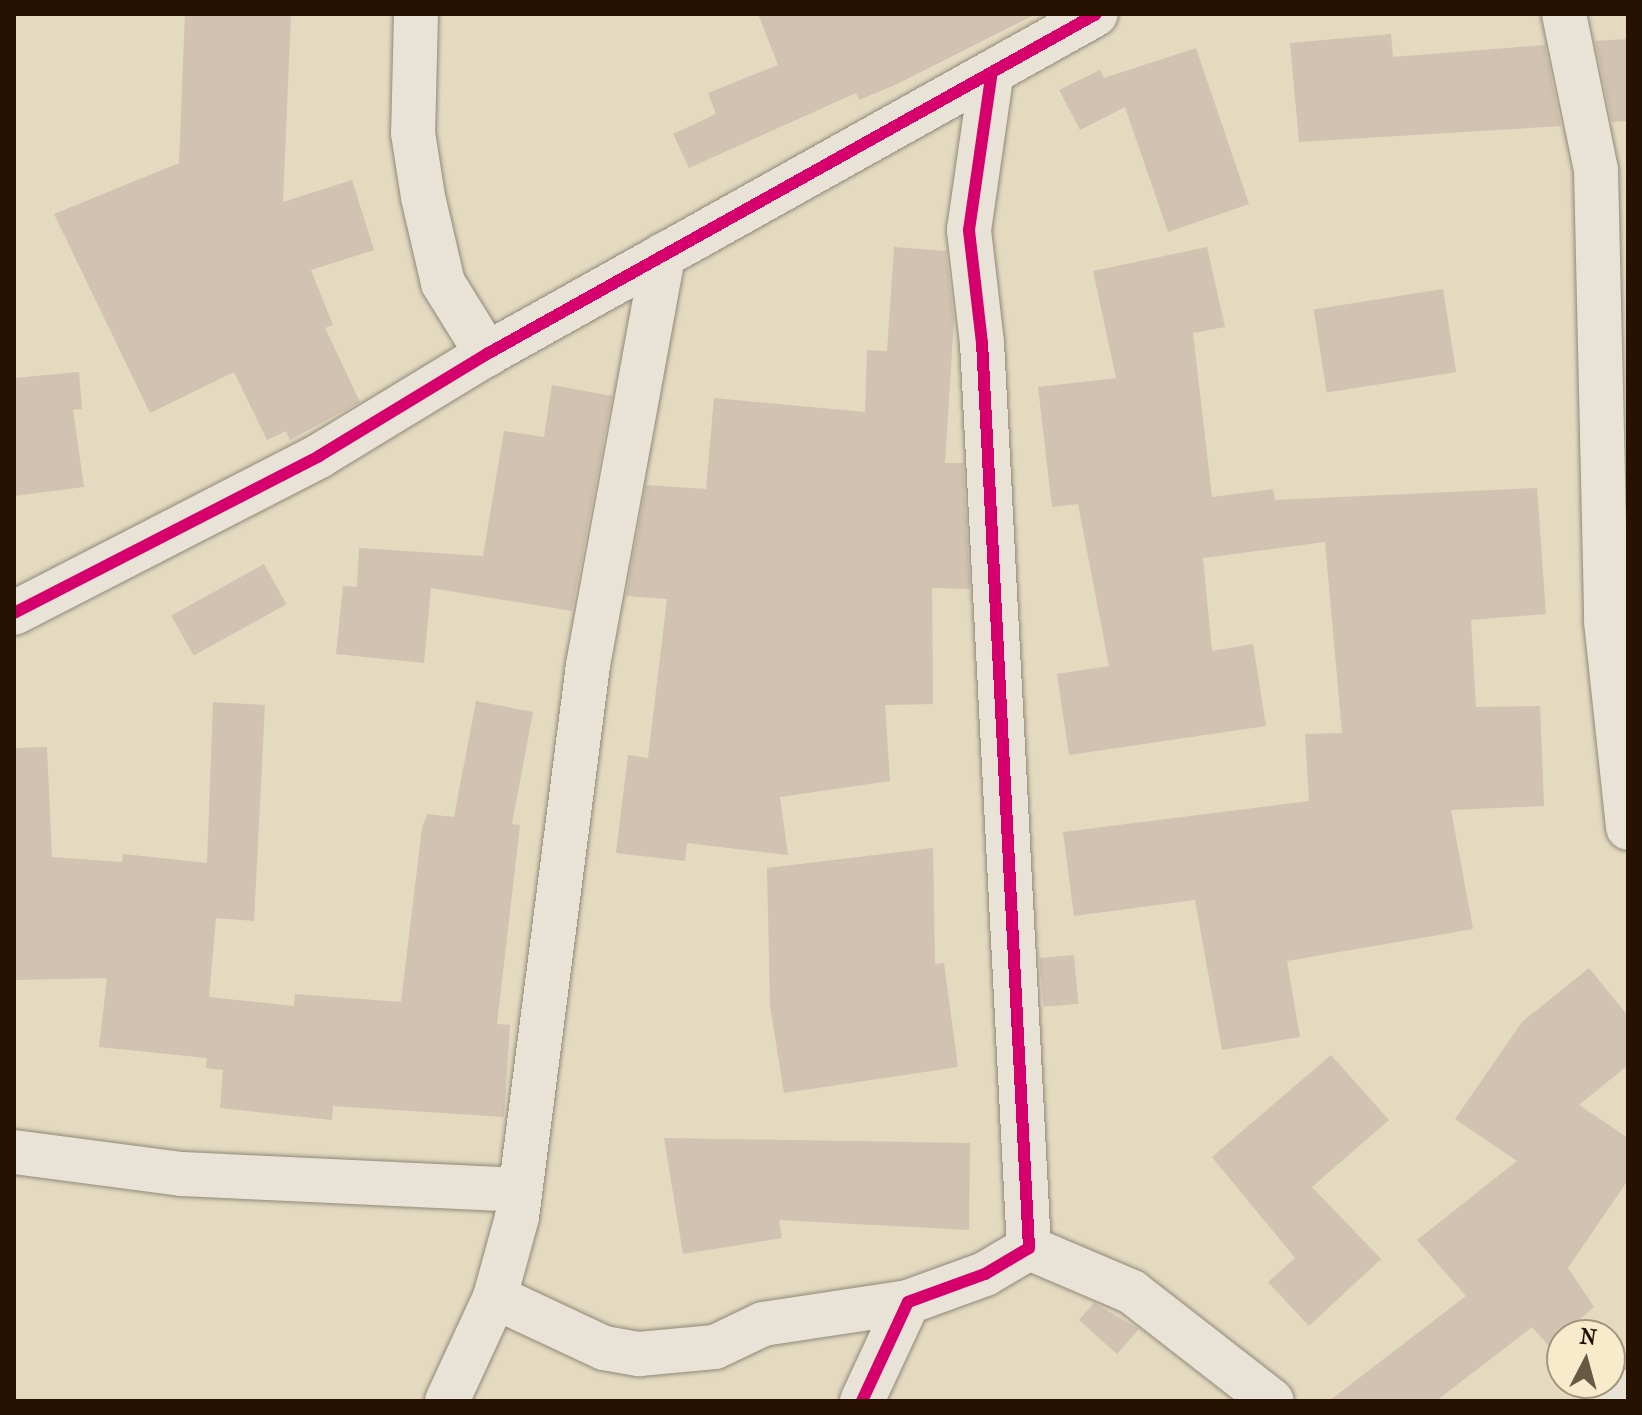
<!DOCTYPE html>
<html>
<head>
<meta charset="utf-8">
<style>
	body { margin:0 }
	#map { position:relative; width:1642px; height:1415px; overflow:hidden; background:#e3dac0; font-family:"IM FELL French Canon",serif }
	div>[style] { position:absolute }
	.building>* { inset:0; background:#d1c2b1; transform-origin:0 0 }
	.roads { filter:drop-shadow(0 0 2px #908877) drop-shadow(0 0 2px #908877) }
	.street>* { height:44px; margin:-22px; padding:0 22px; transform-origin:22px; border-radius:22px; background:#e8e3d6 }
	.cycleway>* { height:12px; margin:-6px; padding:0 6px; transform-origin:6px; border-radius:6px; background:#d6006c }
	span { translate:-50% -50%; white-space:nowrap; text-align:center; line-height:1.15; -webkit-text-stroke:8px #f7ebcc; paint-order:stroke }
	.frame { position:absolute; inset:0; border:16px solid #271202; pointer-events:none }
	.north { position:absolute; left:1546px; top:1319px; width:80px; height:80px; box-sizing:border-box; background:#f7ebcc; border:2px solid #a4947b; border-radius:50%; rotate:6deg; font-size:22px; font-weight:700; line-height:32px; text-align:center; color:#271202 }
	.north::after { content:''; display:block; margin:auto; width:28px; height:36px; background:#695844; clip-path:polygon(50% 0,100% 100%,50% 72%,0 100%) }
</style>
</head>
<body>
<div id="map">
	<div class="building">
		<div style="clip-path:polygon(185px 14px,291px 14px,283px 202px,352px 180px,374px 250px,311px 270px,333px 325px,325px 328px,360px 402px,290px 440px,286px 431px,267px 440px,234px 372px,150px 413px,54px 214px,179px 163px)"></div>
		<div style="clip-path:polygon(758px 14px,1036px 14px,895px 85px,859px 100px,856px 93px,689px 168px,673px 134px,716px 114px,708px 93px,778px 65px)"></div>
		<div style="clip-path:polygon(1391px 34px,1393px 57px,1545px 45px,1561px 126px,1299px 142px,1290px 43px)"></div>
		<div style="clip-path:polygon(1628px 39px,1628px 121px,1612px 122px,1595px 41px)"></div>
		<div style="clip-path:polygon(1196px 48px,1249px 204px,1168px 232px,1125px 107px,1080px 130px,1059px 90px,1100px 70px,1104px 78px)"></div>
		<div style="clip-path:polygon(894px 247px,946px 251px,954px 320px,945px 463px,963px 463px,970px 589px,932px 588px,933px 704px,885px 705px,890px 781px,780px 797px,788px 855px,687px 843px,685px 861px,616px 853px,628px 755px,648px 758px,667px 599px,626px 596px,646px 485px,706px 489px,714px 398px,865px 412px,867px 350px,887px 351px)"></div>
		<div style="clip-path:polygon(1207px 247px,1225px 327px,1193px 333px,1212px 497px,1273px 489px,1275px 500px,1537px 488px,1546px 614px,1471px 620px,1476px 707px,1540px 706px,1544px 806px,1451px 810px,1473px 929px,1287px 961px,1300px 1037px,1222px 1050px,1195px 900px,1074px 916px,1063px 832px,1309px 801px,1305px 734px,1342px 733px,1325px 542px,1203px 558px,1212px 651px,1253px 644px,1266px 726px,1069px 755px,1057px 674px,1109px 666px,1078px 504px,1052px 507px,1038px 387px,1116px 378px,1093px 271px)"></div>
		<div style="left:1443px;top:289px;width:84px;height:131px;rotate:81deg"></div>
		<div style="clip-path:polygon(79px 372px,82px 409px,73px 410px,84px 487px,14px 496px,14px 378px)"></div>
		<div style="clip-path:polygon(552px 385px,612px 396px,572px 611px,431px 588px,424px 663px,336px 654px,343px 586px,357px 587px,359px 548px,483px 556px,504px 431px,544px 437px)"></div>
		<div style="left:264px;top:564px;width:46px;height:106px;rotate:61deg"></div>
		<div style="clip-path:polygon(476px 701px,533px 712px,512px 824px,520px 825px,497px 1024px,510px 1025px,504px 1117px,333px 1106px,332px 1120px,220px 1108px,223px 1070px,206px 1068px,207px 1058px,99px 1047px,107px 978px,14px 980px,14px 748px,47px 747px,52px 857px,122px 862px,123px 854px,207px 863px,213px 702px,265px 705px,254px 921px,216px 918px,209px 997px,294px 1006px,295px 994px,401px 1002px,422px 828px,427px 814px,454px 817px)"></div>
		<div style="clip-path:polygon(933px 848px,935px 964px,944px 963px,958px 1067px,784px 1093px,770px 1006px,767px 868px)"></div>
		<div style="left:1074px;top:955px;width:49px;height:35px;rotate:85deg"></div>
		<div style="clip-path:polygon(1589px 968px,1628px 1016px,1628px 1065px,1579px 1105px,1628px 1138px,1628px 1180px,1568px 1268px,1594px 1307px,1549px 1346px,1532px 1327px,1436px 1401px,1329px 1401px,1466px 1296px,1417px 1240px,1517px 1161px,1455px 1119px,1522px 1022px)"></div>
		<div style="clip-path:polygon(1331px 1055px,1389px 1120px,1312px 1187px,1381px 1259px,1309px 1326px,1268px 1282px,1295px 1258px,1212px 1157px)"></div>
		<div style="clip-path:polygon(664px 1138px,970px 1143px,969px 1230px,779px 1220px,782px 1238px,683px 1254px)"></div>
		<div style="clip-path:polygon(1094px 1303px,1139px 1329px,1117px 1354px,1079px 1320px)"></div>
	</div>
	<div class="roads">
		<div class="street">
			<div style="left:416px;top:14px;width:119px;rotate:91.4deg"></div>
			<div style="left:413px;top:133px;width:65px;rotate:81.1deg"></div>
			<div style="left:423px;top:197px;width:88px;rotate:76.9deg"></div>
			<div style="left:443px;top:283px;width:84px;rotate:58.2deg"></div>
			<div style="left:1564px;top:14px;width:159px;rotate:78.4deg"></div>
			<div style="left:1596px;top:170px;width:451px;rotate:88.7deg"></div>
			<div style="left:1606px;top:621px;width:208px;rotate:83.9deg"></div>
			<div style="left:14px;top:613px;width:343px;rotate:-27.2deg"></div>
			<div style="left:319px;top:456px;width:197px;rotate:-31.3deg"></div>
			<div style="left:487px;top:354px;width:697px;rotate:-29.17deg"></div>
			<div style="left:14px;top:1152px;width:169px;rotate:7.5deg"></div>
			<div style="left:182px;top:1174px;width:338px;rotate:2.7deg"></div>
			<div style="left:1029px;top:1248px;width:112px;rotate:23.1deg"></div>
			<div style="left:1132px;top:1292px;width:177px;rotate:37.9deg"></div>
			<div style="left:495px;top:1297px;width:120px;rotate:25.1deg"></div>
			<div style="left:604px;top:1348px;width:36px;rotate:10deg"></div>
			<div style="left:639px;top:1354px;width:76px;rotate:-5.3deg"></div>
			<div style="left:715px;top:1347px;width:53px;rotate:-25.6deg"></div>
			<div style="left:763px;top:1324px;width:147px;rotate:-8.6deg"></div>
			<div style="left:447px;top:1401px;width:115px;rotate:-65.2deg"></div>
			<div style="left:495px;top:1297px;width:83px;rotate:-74.6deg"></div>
			<div style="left:517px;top:1217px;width:557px;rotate:-82.67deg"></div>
			<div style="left:588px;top:665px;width:417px;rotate:-79.6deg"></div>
			<div style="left:862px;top:1401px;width:109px;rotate:-65.1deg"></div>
			<div style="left:908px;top:1302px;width:82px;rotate:-20deg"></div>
			<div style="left:985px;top:1274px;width:51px;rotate:-30.6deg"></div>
			<div style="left:1029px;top:1248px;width:906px;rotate:-92.97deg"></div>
			<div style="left:982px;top:343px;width:114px;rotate:-96.6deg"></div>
			<div style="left:969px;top:230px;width:155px;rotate:-81.8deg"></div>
			<div style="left:1605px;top:1401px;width:25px;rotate:-23deg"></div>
		</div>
	</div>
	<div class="cycleway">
		<div style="left:14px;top:613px;width:343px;rotate:-27.2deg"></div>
		<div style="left:319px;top:456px;width:197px;rotate:-31.3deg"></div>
		<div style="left:487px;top:354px;width:697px;rotate:-29.17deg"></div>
		<div style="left:862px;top:1401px;width:109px;rotate:-65.1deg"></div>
		<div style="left:908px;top:1302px;width:82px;rotate:-20deg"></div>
		<div style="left:985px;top:1274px;width:51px;rotate:-30.6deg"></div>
		<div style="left:1029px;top:1248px;width:906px;rotate:-92.97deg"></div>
		<div style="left:982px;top:343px;width:114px;rotate:-96.6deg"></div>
		<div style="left:969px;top:230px;width:155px;rotate:-81.8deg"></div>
	</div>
	<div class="frame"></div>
	<div class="north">N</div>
</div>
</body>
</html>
